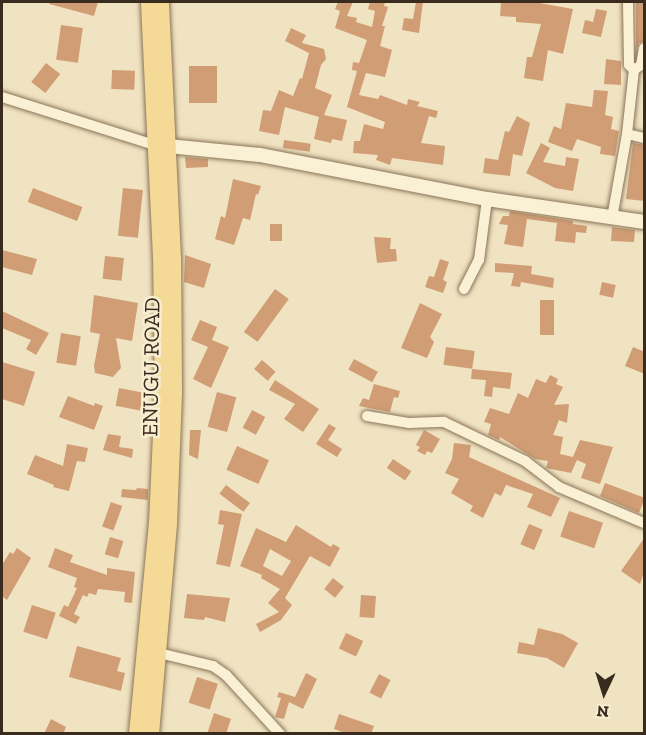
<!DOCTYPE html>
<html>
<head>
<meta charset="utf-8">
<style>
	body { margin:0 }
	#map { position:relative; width:646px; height:735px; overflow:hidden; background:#f0e3c1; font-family:"Zilla Slab",serif }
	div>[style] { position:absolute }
	.building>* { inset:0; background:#d09d75; transform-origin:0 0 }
	.roads { filter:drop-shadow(0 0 2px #8a7458) drop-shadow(0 0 2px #8a7458) }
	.minor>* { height:10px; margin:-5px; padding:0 5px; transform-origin:5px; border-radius:5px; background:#faf0d4 }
	.tertiary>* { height:14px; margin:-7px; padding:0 7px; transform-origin:7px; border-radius:7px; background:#faf0d4 }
	.primary>* { height:16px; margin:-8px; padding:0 8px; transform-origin:8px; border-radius:8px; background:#f5da97 }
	span { translate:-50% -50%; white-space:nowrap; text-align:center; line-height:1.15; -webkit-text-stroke:5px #f7edd1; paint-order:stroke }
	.street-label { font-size:22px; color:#392b1d }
	.frame { position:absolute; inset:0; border:3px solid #392b1d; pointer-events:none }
	.north { position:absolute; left:574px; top:663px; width:60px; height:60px; -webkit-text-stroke:4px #f7edd1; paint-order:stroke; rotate:184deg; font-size:16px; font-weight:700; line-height:24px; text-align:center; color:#392b1d }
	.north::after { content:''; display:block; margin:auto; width:21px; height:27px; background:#392b1d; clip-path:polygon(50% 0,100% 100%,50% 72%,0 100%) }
</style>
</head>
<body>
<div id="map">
	<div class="building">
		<div style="clip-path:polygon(50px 2px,98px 2px,94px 16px,49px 4px)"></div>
		<div style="clip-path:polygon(338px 2px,353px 2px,347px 16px,357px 18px,356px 22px,372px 27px,375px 11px,368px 9px,370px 2px,385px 2px,384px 6px,388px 7px,382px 26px,385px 26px,380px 46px,392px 50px,385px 77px,366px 73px,359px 95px,378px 99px,380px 95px,407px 105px,408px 99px,420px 102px,417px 106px,438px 111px,436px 118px,429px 116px,421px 143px,445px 146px,443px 165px,392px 158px,390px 165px,376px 160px,378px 155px,353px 153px,354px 141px,360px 141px,364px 124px,383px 129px,385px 122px,347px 107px,357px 71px,352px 70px,353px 62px,359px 63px,367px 40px,335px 28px,340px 11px,335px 9px)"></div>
		<div style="clip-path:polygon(416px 2px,423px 2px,419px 33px,402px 30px,404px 18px,413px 19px)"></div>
		<div style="clip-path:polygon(501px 2px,534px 2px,573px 9px,563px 54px,548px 50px,543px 81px,524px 78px,527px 57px,532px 57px,541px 24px,516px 22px,516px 17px,500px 16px)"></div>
		<div style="clip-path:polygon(636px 2px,645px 2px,645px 41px,639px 43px,636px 49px)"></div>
		<div style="clip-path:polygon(596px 9px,607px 11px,601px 37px,582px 33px,585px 20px,593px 22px)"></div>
		<div style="left:61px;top:25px;width:22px;height:35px;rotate:8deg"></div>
		<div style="clip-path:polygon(291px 28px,306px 35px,302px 43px,324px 49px,326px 59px,321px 65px,315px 88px,332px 95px,324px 115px,347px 120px,342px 141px,332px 139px,331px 143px,314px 139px,319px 117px,285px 107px,279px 135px,259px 131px,263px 110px,271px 111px,279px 90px,293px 96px,300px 78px,302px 79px,309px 53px,285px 41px)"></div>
		<div style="clip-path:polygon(606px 59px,621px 61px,621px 85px,604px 84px)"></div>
		<div style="left:46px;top:63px;width:18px;height:24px;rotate:38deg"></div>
		<div style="left:189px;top:66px;width:28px;height:37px"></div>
		<div style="left:112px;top:70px;width:23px;height:19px;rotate:2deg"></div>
		<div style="clip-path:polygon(594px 90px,608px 91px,605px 115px,613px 117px,611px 129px,619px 131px,615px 156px,600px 154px,601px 147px,577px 139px,572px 151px,548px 142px,554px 126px,561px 129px,566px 103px,592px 107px)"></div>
		<div style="clip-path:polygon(517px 116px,530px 123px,522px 156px,513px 154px,510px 176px,483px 173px,485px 158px,498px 160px,505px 131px,509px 132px)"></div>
		<div style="left:284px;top:140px;width:27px;height:8px;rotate:8deg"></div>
		<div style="clip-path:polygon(541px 143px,550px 148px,543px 162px,565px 166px,566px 157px,579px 159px,573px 191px,555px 188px,526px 173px)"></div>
		<div style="clip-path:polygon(633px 143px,645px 145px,645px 201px,626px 199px)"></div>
		<div style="clip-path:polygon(185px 157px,208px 159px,208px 167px,186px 168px)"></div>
		<div style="clip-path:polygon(233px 179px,261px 186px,258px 195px,256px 194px,250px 220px,243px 218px,234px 245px,215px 239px,221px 216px,225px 218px)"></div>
		<div style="left:33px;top:188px;width:53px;height:15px;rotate:21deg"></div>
		<div style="left:123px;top:188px;width:20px;height:48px;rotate:6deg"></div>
		<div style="clip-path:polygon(510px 211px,573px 221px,573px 224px,587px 226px,586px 233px,576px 232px,575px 243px,555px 241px,557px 223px,527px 219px,523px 247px,504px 244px,508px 225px,499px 224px,503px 216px,509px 216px)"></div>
		<div style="left:270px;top:224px;width:12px;height:17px"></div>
		<div style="clip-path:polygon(612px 227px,635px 230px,634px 242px,611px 241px)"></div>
		<div style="clip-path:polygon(374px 237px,391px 238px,390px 249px,396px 249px,397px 261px,377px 263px)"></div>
		<div style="clip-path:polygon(2px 250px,37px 259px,32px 275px,2px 267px)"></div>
		<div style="clip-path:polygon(185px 255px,211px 264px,204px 288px,184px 282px)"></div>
		<div style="left:105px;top:256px;width:19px;height:23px;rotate:6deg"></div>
		<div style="clip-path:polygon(440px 259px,449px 262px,443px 280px,447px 282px,443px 293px,425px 287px,429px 276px,434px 277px)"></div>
		<div style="clip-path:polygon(495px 263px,532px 266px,531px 274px,554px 278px,553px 288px,521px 282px,520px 287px,511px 286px,514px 273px,495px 272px)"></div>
		<div style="left:602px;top:282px;width:14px;height:13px;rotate:12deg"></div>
		<div style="left:275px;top:289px;width:17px;height:53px;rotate:36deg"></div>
		<div style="clip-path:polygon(94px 295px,138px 303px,132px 341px,116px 338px,121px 368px,113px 377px,95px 373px,94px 366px,100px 334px,90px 332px)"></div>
		<div style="left:540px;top:300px;width:14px;height:35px"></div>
		<div style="clip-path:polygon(420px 303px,442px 314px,430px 337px,434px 342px,427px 358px,401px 348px)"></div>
		<div style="clip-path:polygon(2px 311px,49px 333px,36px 355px,26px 349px,31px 340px,2px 328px)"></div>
		<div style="clip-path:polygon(200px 320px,217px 327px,212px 340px,229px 347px,211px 388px,193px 379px,208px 347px,191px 340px)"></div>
		<div style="left:61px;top:333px;width:20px;height:30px;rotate:9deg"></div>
		<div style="left:446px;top:347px;width:29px;height:18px;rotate:8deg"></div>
		<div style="clip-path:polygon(633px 347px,645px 352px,645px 374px,625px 366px)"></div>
		<div style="left:354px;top:359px;width:27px;height:12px;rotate:28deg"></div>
		<div style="left:262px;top:360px;width:18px;height:12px;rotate:41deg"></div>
		<div style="clip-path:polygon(2px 362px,35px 372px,24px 406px,2px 399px)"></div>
		<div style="clip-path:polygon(472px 369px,512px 373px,510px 389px,493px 387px,492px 397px,484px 396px,486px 380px,471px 379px)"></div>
		<div style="clip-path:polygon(550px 375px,558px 379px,556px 384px,563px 387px,554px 405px,569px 404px,567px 423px,559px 420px,553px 435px,563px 437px,560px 454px,573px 457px,580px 440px,613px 447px,600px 484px,581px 478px,586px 464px,577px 460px,571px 473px,546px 468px,548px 461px,535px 459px,500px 437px,499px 440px,488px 435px,491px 424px,484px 422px,490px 408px,509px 414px,518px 393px,528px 398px,536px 379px,546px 383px)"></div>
		<div style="clip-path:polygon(275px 380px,319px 409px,303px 432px,284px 419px,295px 404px,269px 390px)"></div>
		<div style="clip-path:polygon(374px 384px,400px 391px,398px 398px,394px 397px,390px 412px,359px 406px,363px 398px,369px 400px)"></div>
		<div style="left:119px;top:388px;width:25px;height:18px;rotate:11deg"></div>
		<div style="left:217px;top:392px;width:20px;height:36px;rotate:15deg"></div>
		<div style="clip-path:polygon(68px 396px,94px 406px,95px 403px,103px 406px,94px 430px,59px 417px)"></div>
		<div style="left:252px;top:410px;width:15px;height:20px;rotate:28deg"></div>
		<div style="clip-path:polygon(329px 424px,336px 428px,328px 440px,342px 449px,337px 457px,316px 444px)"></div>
		<div style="clip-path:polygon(190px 430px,201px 430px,198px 459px,189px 455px)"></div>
		<div style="clip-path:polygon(424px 430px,440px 439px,432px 453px,427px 451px,425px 455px,417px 451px,420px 447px,416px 445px)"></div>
		<div style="clip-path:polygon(108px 434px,121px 436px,119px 447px,133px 449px,132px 458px,103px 450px)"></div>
		<div style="clip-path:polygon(454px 443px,471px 445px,469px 457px,560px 498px,551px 517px,527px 507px,533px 494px,506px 485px,501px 496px,495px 493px,483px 518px,470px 511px,473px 506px,451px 493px,459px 479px,445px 473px,452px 459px)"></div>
		<div style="clip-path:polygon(67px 444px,88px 448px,85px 462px,77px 461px,69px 491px,53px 487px,54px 485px,27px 474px,35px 455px,63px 466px)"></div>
		<div style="left:237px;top:446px;width:35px;height:26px;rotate:24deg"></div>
		<div style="left:393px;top:459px;width:22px;height:11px;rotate:34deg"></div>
		<div style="clip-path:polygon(605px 483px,645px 498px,639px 513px,600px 496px)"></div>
		<div style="left:226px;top:485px;width:30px;height:11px;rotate:37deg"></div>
		<div style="clip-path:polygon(137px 488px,148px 489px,148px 500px,121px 497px,122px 489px,136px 490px)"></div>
		<div style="left:111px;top:502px;width:12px;height:26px;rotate:20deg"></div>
		<div style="clip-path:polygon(220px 510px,242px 514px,230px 567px,216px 564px,224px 525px,218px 524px)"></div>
		<div style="left:569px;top:511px;width:36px;height:27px;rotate:19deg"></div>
		<div style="left:529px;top:524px;width:15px;height:22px;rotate:23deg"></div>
		<div style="clip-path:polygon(evenodd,296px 525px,331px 547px,333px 544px,340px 548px,330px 567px,310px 556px,285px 598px,292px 605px,281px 620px,260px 632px,256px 624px,279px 612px,268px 603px,280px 589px,261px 578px,262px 575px,240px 566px,256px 528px,286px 542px,296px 525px,270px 549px,291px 561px,282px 576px,263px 566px,270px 549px)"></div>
		<div style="left:110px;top:537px;width:14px;height:18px;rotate:17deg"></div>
		<div style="clip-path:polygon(645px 537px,645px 570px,640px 584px,621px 571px)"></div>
		<div style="clip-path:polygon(17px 548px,31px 558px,7px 600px,2px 596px,2px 565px,10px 552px,13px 554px)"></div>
		<div style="clip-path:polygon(55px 548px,73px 555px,70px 562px,107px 575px,107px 568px,135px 572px,132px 603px,124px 602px,125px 592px,98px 589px,96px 595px,89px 593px,87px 597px,83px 595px,74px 614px,80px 617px,76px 624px,59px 616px,64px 605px,68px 607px,77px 588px,74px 587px,77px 578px,48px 567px)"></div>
		<div style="left:333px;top:578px;width:14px;height:14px;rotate:39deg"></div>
		<div style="clip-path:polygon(187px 594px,230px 598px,225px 622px,205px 617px,204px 620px,184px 618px)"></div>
		<div style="left:361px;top:595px;width:15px;height:22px;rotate:4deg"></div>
		<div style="left:32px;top:605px;width:25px;height:28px;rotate:18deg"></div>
		<div style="clip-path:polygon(538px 628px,562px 634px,578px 643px,564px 668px,547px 658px,517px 653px,519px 642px,534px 645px)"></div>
		<div style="left:346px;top:633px;width:19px;height:17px;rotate:25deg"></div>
		<div style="clip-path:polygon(77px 646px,121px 658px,117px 671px,125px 673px,121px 691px,69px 677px)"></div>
		<div style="clip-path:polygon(306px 673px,317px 679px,303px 709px,289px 702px,284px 719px,275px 717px,281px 698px,277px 697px,279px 692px,295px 697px)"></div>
		<div style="left:379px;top:674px;width:13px;height:21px;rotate:27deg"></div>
		<div style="left:197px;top:677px;width:22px;height:27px;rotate:18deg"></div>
		<div style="clip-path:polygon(214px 713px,231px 719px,226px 734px,207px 734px)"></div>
		<div style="clip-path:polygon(339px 714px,374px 726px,371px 734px,348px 734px,334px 729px)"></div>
		<div style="clip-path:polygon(51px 719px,66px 727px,63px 734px,44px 734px)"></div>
	</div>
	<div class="roads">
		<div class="minor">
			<div style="left:634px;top:70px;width:9px;rotate:-36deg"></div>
			<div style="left:641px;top:65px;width:17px;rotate:-80deg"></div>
			<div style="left:2px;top:97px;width:159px;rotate:17.5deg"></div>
			<div style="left:627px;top:134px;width:17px;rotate:13deg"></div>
			<div style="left:612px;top:218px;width:85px;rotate:-79.9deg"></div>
			<div style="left:627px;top:134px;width:64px;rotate:-83.8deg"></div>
			<div style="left:634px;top:70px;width:7px;rotate:-135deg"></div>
			<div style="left:629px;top:65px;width:63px;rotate:-90.9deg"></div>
			<div style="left:464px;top:289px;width:33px;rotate:-63deg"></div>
			<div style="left:479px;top:260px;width:62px;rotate:-82.5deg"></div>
			<div style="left:367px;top:416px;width:43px;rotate:9.5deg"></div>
			<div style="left:409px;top:423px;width:35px;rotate:-2deg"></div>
			<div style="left:444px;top:422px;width:90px;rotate:25.7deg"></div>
			<div style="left:525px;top:461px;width:43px;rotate:37.4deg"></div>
			<div style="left:559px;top:487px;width:92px;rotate:23deg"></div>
			<div style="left:159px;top:653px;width:56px;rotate:13.5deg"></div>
			<div style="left:213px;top:666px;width:16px;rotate:35deg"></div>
			<div style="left:226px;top:675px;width:80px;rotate:47.5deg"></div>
		</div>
		<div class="tertiary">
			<div style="left:158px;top:145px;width:102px;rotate:5.6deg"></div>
			<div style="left:260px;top:155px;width:231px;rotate:11deg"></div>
			<div style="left:487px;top:199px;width:159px;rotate:8.3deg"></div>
		</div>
		<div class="primary">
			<div style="left:137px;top:734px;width:212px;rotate:-84.6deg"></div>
			<div style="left:157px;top:523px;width:130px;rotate:-87.4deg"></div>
			<div style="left:163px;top:393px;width:136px;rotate:-90.8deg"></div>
			<div style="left:161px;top:257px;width:255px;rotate:-92.7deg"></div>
			<div style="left:151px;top:734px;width:212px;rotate:-85.1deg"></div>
			<div style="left:169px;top:523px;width:131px;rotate:-87.8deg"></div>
			<div style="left:174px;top:392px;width:133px;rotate:-90.4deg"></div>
			<div style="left:173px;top:259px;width:257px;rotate:-92.7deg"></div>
		</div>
	</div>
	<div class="street-label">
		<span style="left:151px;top:367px;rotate:-89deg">ENUGU ROAD</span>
	</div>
	<div class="frame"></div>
	<div class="north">N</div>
</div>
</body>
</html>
